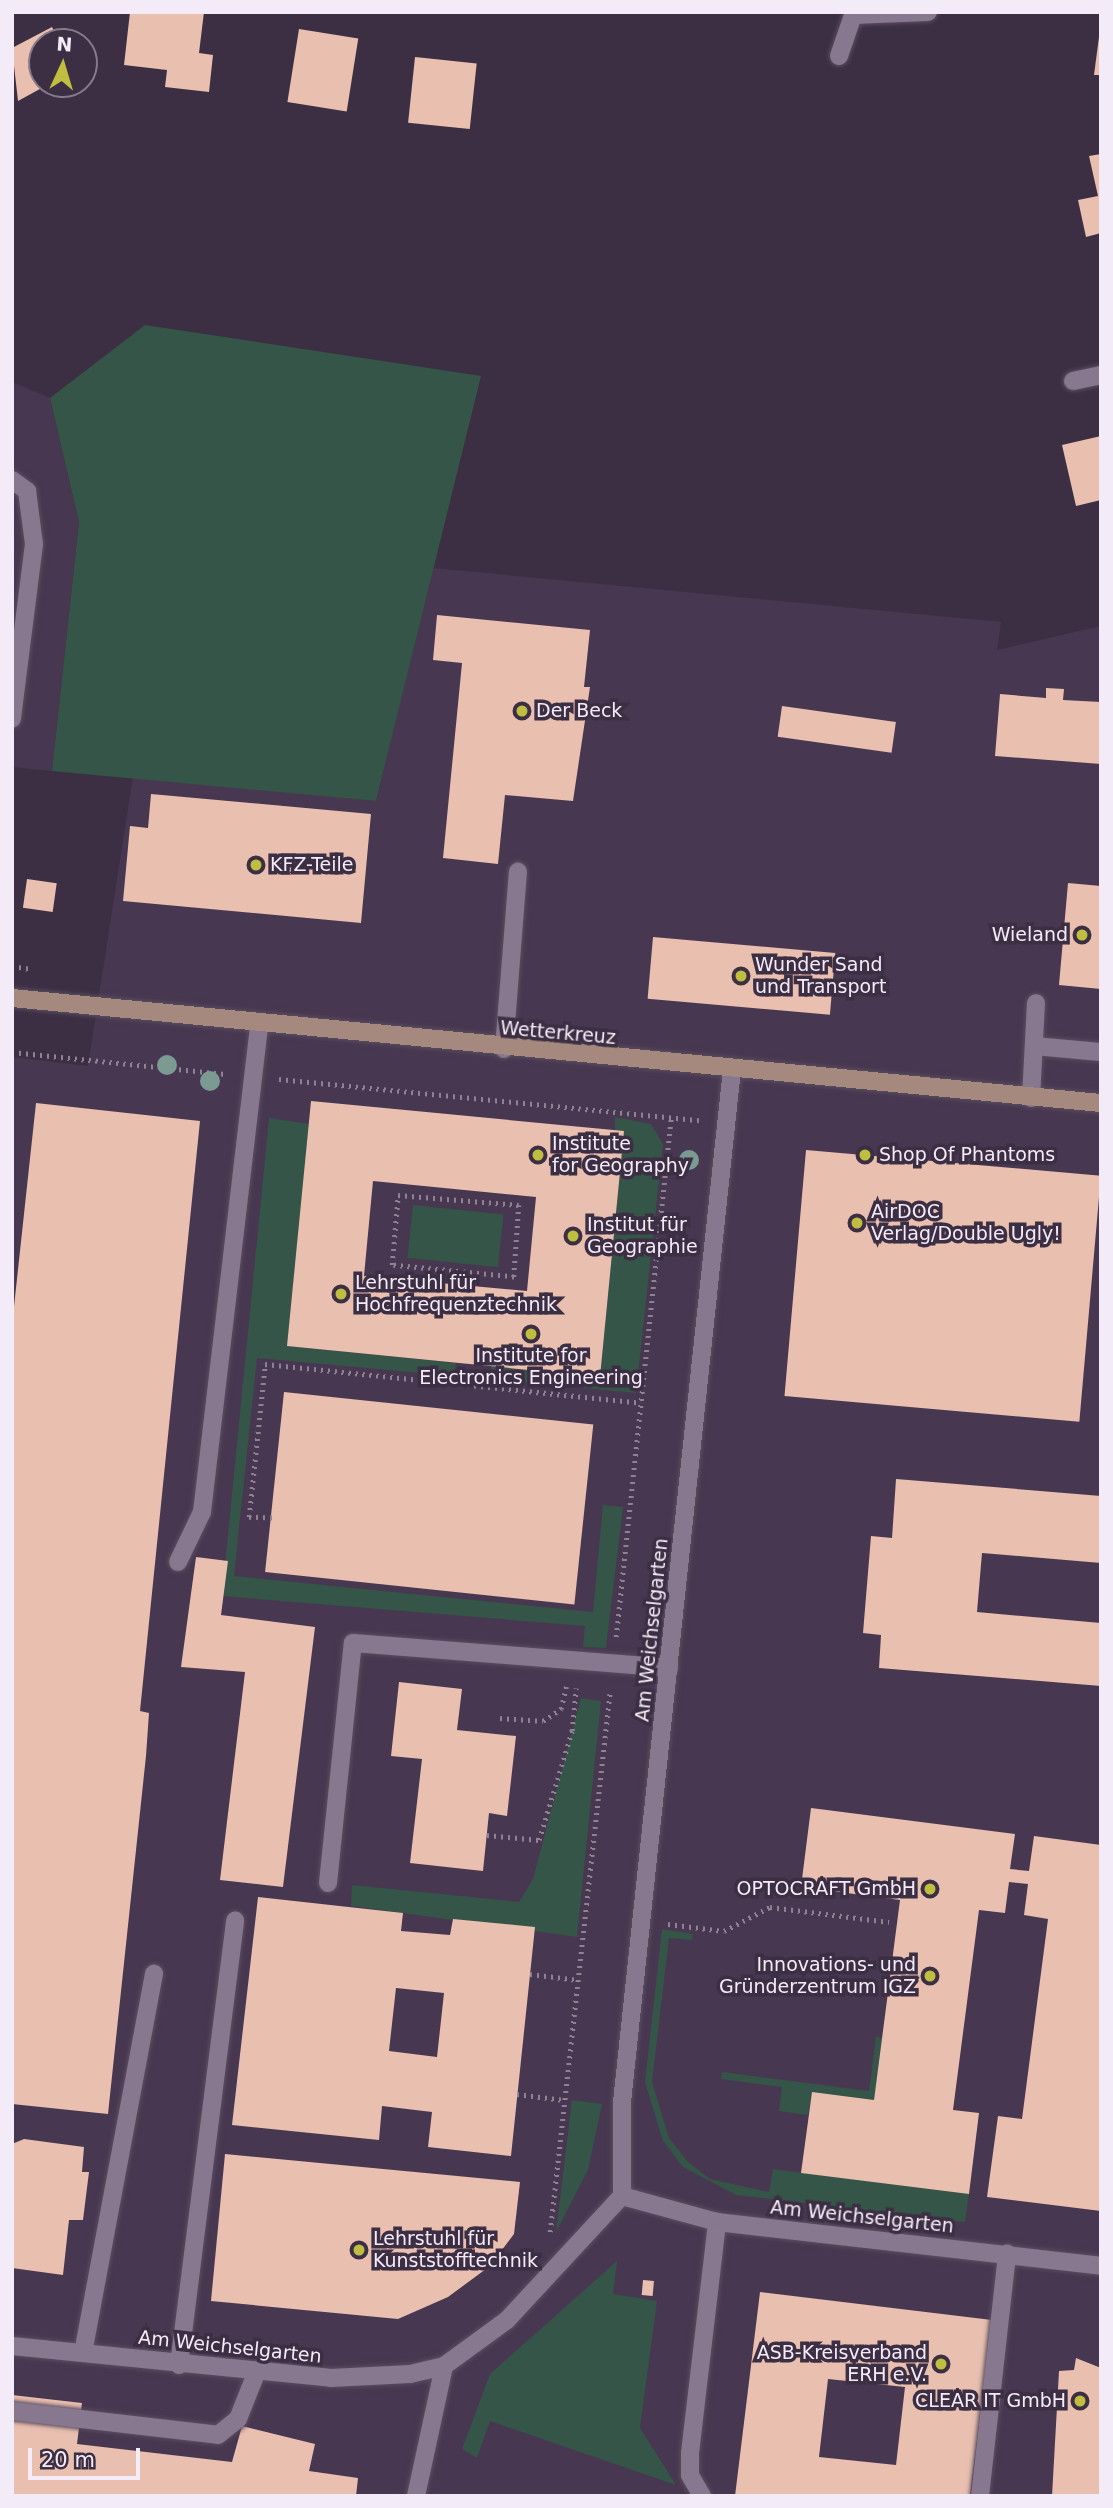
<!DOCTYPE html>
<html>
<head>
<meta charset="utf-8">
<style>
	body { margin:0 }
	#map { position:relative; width:1113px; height:2508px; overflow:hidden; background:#3d2f43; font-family:"DejaVu Sans",sans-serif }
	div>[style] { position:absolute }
	.built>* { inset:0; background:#483750 }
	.green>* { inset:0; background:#345547; transform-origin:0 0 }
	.building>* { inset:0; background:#e9bfaf; transform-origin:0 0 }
	.path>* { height:4.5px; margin-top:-2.25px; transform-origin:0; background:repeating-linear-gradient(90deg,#8e8293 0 2px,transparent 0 7px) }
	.roads { filter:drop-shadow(0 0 2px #5a4d5f) drop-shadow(0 0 2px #5a4d5f) }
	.lane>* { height:18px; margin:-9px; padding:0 9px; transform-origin:9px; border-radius:9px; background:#88788f }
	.street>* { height:18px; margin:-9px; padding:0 9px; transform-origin:9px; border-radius:9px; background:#88788f }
	.secondary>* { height:18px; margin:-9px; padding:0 9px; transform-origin:9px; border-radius:9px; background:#a5897f }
	.trees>* { width:20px; height:20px; margin:-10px; border-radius:50%; background:#7a9a92 }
	.dots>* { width:19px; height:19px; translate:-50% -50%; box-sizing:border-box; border:4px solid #3d2f43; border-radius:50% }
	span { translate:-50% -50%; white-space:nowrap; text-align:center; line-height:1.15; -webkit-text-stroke:7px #3d2f43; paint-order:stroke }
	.poi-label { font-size:19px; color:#f4ebf8 }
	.left { translate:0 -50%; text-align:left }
	.right { translate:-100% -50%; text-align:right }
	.street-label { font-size:19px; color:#f4ebf8 }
	.frame { position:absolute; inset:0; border:14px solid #f4ebf8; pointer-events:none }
	.north { position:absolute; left:28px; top:28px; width:70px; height:70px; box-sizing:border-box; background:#3d2f43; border:2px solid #867a8b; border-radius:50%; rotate:4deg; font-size:19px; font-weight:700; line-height:28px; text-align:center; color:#f4ebf8 }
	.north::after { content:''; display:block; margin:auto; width:24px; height:32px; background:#c0be41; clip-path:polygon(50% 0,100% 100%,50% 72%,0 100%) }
	.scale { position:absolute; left:28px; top:2448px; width:112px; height:32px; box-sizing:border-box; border:4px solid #f4ebf8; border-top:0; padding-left:9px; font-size:21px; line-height:24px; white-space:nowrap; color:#f4ebf8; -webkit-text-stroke:5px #3d2f43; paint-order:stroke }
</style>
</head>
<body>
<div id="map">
	<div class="built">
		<div style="clip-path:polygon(12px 382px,50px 398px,79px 522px,52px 771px,12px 767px)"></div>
		<div style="clip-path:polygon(433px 568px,1001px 622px,997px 650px,1101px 626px,1101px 2496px,12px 2496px,12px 1057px,88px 1066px,133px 777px,376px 801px)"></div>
	</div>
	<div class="green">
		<div style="clip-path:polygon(145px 325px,481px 376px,376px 801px,52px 771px,79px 522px,50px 398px)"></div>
		<div style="clip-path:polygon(615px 1117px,651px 1124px,663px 1144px,636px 1393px,490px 1379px,491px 1366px,600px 1377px,624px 1132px,615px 1131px)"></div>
		<div style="clip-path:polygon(269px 1118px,309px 1124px,287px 1346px,456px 1363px,454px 1376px,257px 1358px,234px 1576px,593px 1612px,603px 1505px,623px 1507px,606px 1648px,583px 1647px,585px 1626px,222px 1596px)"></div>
		<div style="left:413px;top:1205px;width:91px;height:53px;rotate:6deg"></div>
		<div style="clip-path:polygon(581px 1698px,601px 1701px,577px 1937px,351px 1906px,352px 1885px,519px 1902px,533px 1879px)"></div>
		<div style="clip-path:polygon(662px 1929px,693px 1934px,692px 1940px,669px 1938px,652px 2082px,669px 2138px,688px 2162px,710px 2179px,769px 2192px,773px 2169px,969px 2194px,965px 2222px,736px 2195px,683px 2167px,663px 2141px,645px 2082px)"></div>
		<div style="clip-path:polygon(876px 2036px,882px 2038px,874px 2100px,812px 2092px,808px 2115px,779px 2111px,782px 2087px,721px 2079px,722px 2072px,869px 2091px)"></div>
		<div style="clip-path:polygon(572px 2100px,602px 2104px,588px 2170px,556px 2232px)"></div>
		<div style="clip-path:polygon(617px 2261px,613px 2294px,657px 2301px,640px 2428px,676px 2485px,490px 2421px,477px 2458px,462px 2449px,490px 2374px)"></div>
	</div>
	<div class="building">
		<div style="clip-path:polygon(130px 12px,204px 12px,199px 53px,213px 55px,209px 92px,165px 87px,167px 70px,124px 65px)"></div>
		<div style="clip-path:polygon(52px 27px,60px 42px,42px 42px,42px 84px,49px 84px,18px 101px,12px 48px)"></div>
		<div style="left:299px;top:29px;width:60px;height:74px;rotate:9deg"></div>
		<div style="clip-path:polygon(1099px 37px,1101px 75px,1094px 75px)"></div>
		<div style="left:415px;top:57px;width:62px;height:66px;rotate:6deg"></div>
		<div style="clip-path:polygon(1101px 154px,1101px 233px,1086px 237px,1078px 200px,1098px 196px,1089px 156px)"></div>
		<div style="clip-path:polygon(1101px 436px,1101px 500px,1076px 506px,1062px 445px)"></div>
		<div style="clip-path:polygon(437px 615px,590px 630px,584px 687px,590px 687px,573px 801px,505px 795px,498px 864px,443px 858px,462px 663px,433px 660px)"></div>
		<div style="clip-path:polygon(1046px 688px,1064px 689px,1063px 700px,1101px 702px,1101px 764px,995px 756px,1000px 694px,1046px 698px)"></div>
		<div style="left:782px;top:706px;width:115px;height:31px;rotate:8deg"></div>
		<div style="clip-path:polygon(151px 794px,371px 814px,361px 923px,123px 901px,130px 826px,148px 828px)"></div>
		<div style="left:27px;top:879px;width:30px;height:29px;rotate:8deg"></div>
		<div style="clip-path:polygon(1068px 883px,1101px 886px,1101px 989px,1059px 985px)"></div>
		<div style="left:653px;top:937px;width:183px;height:62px;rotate:5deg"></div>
		<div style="clip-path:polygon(evenodd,311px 1101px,624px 1131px,600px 1377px,287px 1346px,311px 1101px,373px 1181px,536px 1197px,527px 1291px,364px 1276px,373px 1181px)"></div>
		<div style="clip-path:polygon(36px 1103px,200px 1121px,140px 1711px,149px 1713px,146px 1756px,108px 2114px,12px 2104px,12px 1325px)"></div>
		<div style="left:806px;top:1150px;width:296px;height:247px;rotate:5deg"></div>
		<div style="left:284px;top:1392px;width:311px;height:181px;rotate:6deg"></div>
		<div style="clip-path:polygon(896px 1479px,1101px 1496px,1101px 1563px,982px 1553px,977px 1612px,1101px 1623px,1101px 1686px,879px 1668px,881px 1635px,863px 1633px,871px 1536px,892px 1538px)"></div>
		<div style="clip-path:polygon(196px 1557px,228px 1561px,221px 1615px,315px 1627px,283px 1887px,220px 1880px,245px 1672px,181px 1667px)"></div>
		<div style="clip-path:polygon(399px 1682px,462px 1689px,457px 1730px,516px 1736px,507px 1816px,489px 1813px,483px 1871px,410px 1863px,422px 1759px,391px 1756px)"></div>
		<div style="clip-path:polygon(811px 1808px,1015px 1834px,1010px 1869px,1029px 1871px,1034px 1836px,1101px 1845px,1101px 2211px,987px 2197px,998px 2116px,1022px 2119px,1048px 1919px,1024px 1915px,1028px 1884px,1009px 1882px,1005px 1913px,979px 1910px,953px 2110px,979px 2113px,969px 2194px,801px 2173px,812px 2092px,874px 2100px,900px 1900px,801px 1887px)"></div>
		<div style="clip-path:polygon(evenodd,258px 1897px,403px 1913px,401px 1931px,450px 1935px,453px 1919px,535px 1927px,511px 2156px,428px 2147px,432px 2112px,382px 2106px,379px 2140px,232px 2125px,258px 1897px,396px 1988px,444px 1993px,437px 2057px,389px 2051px,396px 1988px)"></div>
		<div style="clip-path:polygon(24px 2139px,84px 2147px,82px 2172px,89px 2172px,83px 2220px,69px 2220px,63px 2275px,12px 2268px,12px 2144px)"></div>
		<div style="clip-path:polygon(225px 2154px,520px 2182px,514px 2234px,490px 2266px,448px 2297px,398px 2319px,211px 2301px)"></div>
		<div style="left:643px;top:2280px;width:11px;height:15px;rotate:5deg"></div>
		<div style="clip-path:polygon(evenodd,760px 2292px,992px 2320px,970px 2496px,735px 2496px,760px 2292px,828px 2379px,905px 2387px,896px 2465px,819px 2457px,828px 2379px)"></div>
		<div style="clip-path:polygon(1076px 2358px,1101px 2368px,1101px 2496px,1052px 2496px,1059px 2371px,1074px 2370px)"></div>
		<div style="clip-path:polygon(12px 2395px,82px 2403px,77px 2444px,232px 2462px,242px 2426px,315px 2444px,309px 2471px,358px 2478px,356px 2496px,12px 2496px)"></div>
	</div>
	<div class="path">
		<div style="left:12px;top:966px;width:19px;rotate:9deg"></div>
		<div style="left:12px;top:1052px;width:214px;rotate:5.9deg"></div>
		<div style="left:279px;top:1079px;width:422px;rotate:5.6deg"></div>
		<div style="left:398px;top:1195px;width:121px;rotate:4.7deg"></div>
		<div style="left:519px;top:1205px;width:72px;rotate:94deg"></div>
		<div style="left:514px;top:1277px;width:123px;rotate:-174.4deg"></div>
		<div style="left:392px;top:1265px;width:70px;rotate:-85.1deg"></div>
		<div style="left:272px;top:1518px;width:23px;rotate:-178deg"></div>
		<div style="left:249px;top:1517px;width:154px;rotate:-84deg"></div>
		<div style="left:265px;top:1364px;width:378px;rotate:5.9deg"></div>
		<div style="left:616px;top:1637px;width:522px;rotate:-83.95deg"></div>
		<div style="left:500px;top:1718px;width:43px;rotate:4deg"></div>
		<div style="left:543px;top:1721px;width:22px;rotate:-34deg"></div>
		<div style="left:561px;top:1709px;width:23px;rotate:-77deg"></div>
		<div style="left:487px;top:1835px;width:52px;rotate:5.5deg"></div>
		<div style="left:539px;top:1840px;width:114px;rotate:-73.2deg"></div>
		<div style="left:572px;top:1731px;width:43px;rotate:-84.7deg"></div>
		<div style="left:668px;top:1924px;width:56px;rotate:7.1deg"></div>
		<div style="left:724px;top:1931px;width:52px;rotate:-27.6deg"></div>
		<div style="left:770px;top:1907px;width:120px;rotate:7.2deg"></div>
		<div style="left:530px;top:1974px;width:49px;rotate:7deg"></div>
		<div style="left:517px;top:2094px;width:47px;rotate:7.3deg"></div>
		<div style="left:550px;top:2232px;width:544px;rotate:-83.67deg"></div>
	</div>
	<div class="roads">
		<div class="lane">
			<div style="left:1073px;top:381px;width:29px;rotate:-12deg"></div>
			<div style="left:12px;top:480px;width:19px;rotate:36deg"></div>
			<div style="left:27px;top:491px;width:53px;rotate:82.5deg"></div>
			<div style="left:34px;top:544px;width:176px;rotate:97.2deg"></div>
			<div style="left:1034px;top:1046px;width:67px;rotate:5.1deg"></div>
			<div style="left:504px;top:1049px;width:178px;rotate:-85.5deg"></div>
			<div style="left:1031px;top:1098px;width:95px;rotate:-87deg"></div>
			<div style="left:178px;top:1562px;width:55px;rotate:-64.4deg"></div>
			<div style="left:202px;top:1512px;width:489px;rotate:-83.3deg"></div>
			<div style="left:328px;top:1883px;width:241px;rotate:-84.1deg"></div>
			<div style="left:353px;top:1643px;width:317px;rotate:4.5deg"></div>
			<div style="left:83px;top:2353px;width:386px;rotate:-79.4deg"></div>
			<div style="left:179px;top:2365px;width:448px;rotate:-82.8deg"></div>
			<div style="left:12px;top:2411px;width:207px;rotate:6.6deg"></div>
			<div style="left:218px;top:2435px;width:26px;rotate:-39deg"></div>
			<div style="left:238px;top:2419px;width:52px;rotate:-68.4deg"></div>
			<div style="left:702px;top:2496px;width:24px;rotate:-120deg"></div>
			<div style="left:690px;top:2475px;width:22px;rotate:-90deg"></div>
			<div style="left:690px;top:2453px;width:233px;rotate:-83.3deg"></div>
			<div style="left:980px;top:2496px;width:244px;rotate:-83.6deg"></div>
		</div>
		<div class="street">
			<div style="left:839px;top:56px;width:43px;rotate:-71.1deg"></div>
			<div style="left:853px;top:15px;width:75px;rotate:-2.3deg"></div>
			<div style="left:622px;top:2196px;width:94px;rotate:-90deg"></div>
			<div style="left:622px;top:2102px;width:1038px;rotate:-83.92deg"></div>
			<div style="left:12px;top:2346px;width:321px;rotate:5.7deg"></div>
			<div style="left:331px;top:2378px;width:79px;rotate:-2.9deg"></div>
			<div style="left:410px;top:2374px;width:35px;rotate:-13deg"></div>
			<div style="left:444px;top:2366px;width:78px;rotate:-36.1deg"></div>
			<div style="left:507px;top:2320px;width:169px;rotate:-47.2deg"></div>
			<div style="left:622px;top:2196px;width:98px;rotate:15.3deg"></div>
			<div style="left:717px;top:2222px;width:387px;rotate:6.5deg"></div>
			<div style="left:416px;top:2496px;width:133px;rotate:-77.8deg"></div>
		</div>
		<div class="secondary">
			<div style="left:12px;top:998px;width:1094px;rotate:5.51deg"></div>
		</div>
	</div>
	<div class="trees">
		<div style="left:167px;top:1065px"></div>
		<div style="left:210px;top:1081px"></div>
		<div style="left:689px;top:1160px"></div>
	</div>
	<div class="dots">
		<div style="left:522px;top:711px;background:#c0be41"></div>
		<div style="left:256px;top:865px;background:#c0be41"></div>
		<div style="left:1082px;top:935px;background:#c0be41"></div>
		<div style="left:741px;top:976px;background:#c0be41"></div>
		<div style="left:538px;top:1155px;background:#c0be41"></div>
		<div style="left:865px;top:1155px;background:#c0be41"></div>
		<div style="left:857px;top:1223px;background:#c0be41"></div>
		<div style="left:573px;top:1236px;background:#c0be41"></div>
		<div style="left:341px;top:1294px;background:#c0be41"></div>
		<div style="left:531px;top:1334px;background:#c0be41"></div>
		<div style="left:930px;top:1889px;background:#c0be41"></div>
		<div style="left:930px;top:1976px;background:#c0be41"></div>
		<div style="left:359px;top:2250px;background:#c0be41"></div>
		<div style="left:941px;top:2364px;background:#c0be41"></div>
		<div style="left:1080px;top:2401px;background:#c0be41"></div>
	</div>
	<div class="poi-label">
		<span class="left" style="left:536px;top:711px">Der Beck</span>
		<span class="left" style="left:270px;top:865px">KFZ-Teile</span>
		<span class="right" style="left:1068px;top:935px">Wieland</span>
		<span class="left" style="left:755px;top:976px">Wunder Sand<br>und Transport</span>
		<span class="left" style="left:552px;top:1155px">Institute<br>for Geography</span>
		<span class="left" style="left:879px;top:1155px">Shop Of Phantoms</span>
		<span class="left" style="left:871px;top:1223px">AirDOC<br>Verlag/Double Ugly!</span>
		<span class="left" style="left:587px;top:1236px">Institut für<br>Geographie</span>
		<span class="left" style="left:355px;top:1294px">Lehrstuhl für<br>Hochfrequenztechnik</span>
		<span style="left:531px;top:1367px">Institute for<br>Electronics Engineering</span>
		<span class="right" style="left:916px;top:1889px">OPTOCRAFT GmbH</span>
		<span class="right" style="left:916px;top:1976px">Innovations- und<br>Gründerzentrum IGZ</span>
		<span class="left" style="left:373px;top:2250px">Lehrstuhl für<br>Kunststofftechnik</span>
		<span class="right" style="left:927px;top:2364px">ASB-Kreisverband<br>ERH e.V.</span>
		<span class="right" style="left:1066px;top:2401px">CLEAR IT GmbH</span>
	</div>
	<div class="street-label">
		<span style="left:558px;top:1033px;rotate:5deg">Wetterkreuz</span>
		<span style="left:652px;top:1630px;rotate:-84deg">Am Weichselgarten</span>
		<span style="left:862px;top:2217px;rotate:6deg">Am Weichselgarten</span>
		<span style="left:230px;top:2347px;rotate:6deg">Am Weichselgarten</span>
	</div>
	<div class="frame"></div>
	<div class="north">N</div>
	<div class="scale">20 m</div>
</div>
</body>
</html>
